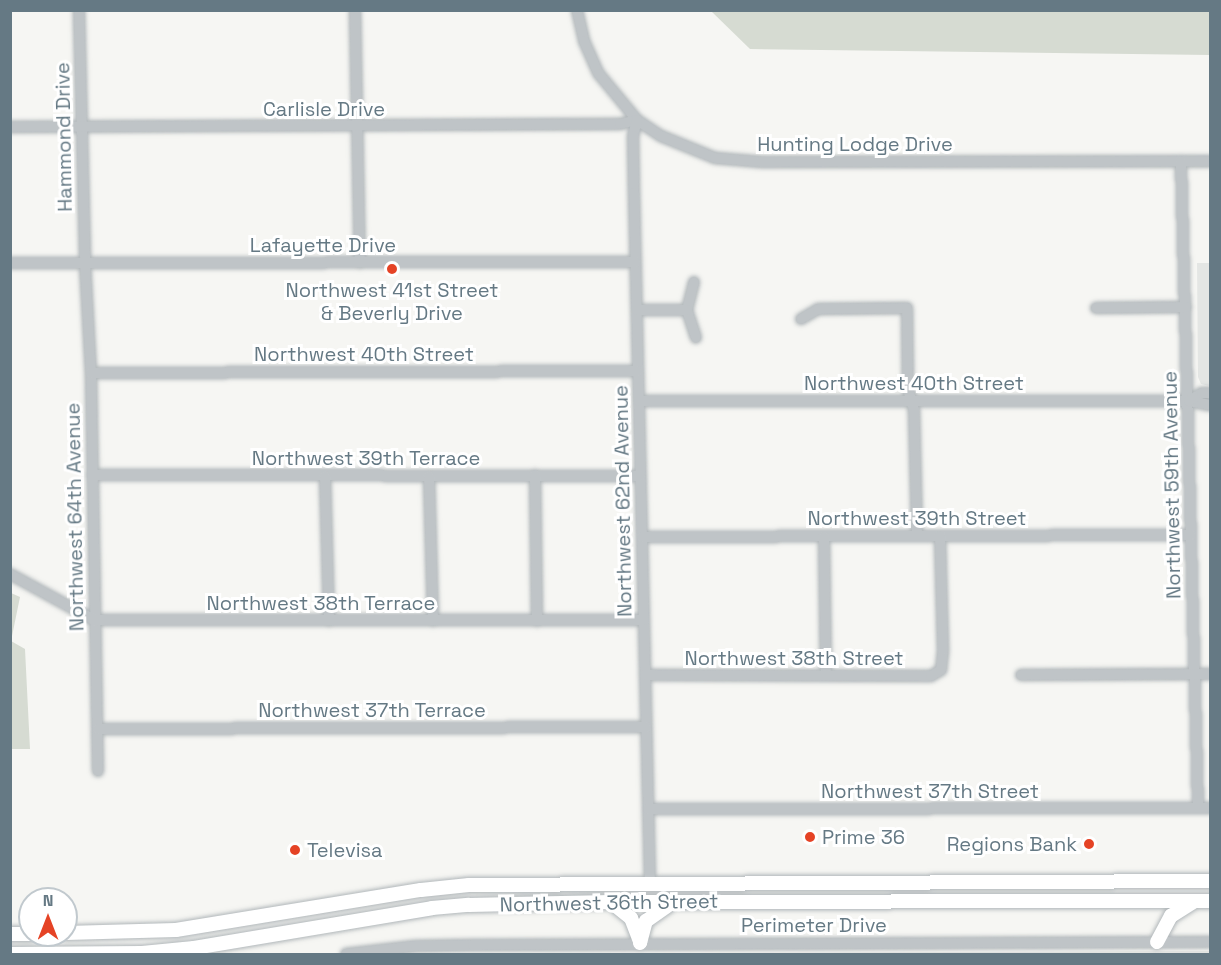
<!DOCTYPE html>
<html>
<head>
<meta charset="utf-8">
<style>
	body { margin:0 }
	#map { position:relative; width:1221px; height:965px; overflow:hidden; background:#f6f6f3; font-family:"Space Grotesk",sans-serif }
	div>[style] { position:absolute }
	.built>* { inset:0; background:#e4e6e4 }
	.green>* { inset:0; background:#d6dbd2 }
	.roads { filter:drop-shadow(0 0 2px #b1b7ba) drop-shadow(0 0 2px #b1b7ba) }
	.minor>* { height:10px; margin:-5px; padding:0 5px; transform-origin:5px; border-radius:5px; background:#bfc4c7 }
	.major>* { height:14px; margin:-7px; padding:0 7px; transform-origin:7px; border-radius:7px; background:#fff }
	.dots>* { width:16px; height:16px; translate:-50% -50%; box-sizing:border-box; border:3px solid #fff; border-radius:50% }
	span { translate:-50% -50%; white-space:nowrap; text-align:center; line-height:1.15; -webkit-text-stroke:6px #fff; paint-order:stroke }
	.street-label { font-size:20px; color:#657984 }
	.poi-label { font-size:20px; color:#657984 }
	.left { translate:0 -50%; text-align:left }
	.right { translate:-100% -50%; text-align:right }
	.frame { position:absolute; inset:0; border:12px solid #657984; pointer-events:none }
	.north { position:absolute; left:18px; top:887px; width:60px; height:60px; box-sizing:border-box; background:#fff; border:2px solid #c1c9ce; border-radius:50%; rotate:0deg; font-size:16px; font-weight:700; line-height:24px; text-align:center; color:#657984 }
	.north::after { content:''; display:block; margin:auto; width:21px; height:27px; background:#e54325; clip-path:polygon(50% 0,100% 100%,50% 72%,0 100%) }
</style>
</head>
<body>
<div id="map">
	<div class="built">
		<div style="clip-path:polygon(1197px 263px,1210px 263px,1210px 386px,1201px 384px,1198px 377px)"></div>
		<div style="clip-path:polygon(1210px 951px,1210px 954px,430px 954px,463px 954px)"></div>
	</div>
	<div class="green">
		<div style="clip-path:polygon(711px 11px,1210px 11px,1210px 55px,750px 49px)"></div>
		<div style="clip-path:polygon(11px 593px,20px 597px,11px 641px,25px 649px,30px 749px,11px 749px)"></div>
	</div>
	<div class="roads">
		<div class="minor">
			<div style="left:79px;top:10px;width:253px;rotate:88.6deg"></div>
			<div style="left:85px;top:263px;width:110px;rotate:86.9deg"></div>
			<div style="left:91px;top:373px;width:398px;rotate:89deg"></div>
			<div style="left:355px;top:10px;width:253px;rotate:88.9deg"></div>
			<div style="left:577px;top:10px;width:32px;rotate:77deg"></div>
			<div style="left:584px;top:41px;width:36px;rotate:66deg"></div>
			<div style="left:599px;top:74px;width:60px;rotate:50.4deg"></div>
			<div style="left:637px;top:120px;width:29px;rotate:34deg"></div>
			<div style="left:661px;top:136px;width:58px;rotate:22.2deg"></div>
			<div style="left:715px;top:158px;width:47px;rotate:4.9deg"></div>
			<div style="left:762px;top:162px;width:448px;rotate:-0.1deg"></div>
			<div style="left:10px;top:127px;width:610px;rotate:-0.28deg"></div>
			<div style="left:620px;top:124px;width:17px;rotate:-13deg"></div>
			<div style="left:637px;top:120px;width:16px;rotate:104deg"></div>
			<div style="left:633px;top:136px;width:57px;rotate:89deg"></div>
			<div style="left:634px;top:193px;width:689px;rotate:88.67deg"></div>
			<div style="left:1181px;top:161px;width:647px;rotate:88.49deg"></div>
			<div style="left:10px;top:263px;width:625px;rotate:-0.09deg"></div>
			<div style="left:694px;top:282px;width:29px;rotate:104deg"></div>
			<div style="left:687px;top:310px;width:29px;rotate:72deg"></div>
			<div style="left:1096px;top:308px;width:90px;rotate:-0.6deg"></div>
			<div style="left:637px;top:310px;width:50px"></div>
			<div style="left:801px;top:319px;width:20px;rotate:-30deg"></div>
			<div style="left:818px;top:309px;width:89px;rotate:-0.6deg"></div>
			<div style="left:907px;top:308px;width:81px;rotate:89.3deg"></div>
			<div style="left:908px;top:389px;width:22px;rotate:74deg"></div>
			<div style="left:914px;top:410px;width:126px;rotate:88.6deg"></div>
			<div style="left:91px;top:373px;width:546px;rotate:-0.21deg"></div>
			<div style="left:639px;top:401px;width:550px"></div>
			<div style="left:1189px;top:401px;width:21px;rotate:11deg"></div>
			<div style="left:1189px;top:401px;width:15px;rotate:-32deg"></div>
			<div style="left:1202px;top:393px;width:8px"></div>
			<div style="left:92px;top:475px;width:548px;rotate:0.1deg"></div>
			<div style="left:535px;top:475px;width:146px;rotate:89.2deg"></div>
			<div style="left:325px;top:476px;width:145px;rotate:88.4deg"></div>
			<div style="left:429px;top:476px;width:145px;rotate:88.4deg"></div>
			<div style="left:642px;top:537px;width:549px;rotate:-0.21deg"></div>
			<div style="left:824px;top:537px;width:137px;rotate:89.2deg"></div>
			<div style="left:10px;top:574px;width:96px;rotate:28.7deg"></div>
			<div style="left:94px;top:620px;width:550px"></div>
			<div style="left:645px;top:675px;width:286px;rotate:0.2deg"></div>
			<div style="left:931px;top:676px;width:12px;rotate:-31deg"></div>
			<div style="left:941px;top:670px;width:20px;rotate:-84deg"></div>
			<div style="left:943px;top:650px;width:114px;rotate:-91.5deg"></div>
			<div style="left:1021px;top:675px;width:189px;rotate:-0.3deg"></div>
			<div style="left:98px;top:729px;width:548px;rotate:-0.21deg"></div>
			<div style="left:649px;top:809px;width:561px;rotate:-0.1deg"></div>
			<div style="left:346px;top:954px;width:70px;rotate:-6.5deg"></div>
			<div style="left:416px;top:946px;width:57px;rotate:-1deg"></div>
			<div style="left:473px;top:945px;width:737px;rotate:-0.23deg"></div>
		</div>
		<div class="major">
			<div style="left:611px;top:902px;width:26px;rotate:39deg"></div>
			<div style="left:631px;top:918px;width:26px;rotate:69deg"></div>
			<div style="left:66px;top:933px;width:110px;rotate:-1.6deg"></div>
			<div style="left:176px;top:930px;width:248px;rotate:-9.3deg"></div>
			<div style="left:421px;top:890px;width:48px;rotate:-5.9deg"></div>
			<div style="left:469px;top:885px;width:741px;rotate:-0.31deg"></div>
			<div style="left:10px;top:934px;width:20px"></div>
			<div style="left:1157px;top:942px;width:30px;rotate:-62deg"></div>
			<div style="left:1171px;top:916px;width:28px;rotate:-32deg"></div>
			<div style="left:640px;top:943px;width:23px;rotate:-75deg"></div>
			<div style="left:646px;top:921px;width:33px;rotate:-35deg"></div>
			<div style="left:10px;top:954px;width:132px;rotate:-0.4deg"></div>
			<div style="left:142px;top:953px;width:52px;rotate:-5.5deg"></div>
			<div style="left:194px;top:948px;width:241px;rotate:-9.5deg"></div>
			<div style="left:432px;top:908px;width:37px;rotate:-5deg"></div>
			<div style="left:469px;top:905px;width:142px;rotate:-1.2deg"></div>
			<div style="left:611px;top:902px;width:599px;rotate:-0.1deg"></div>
		</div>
	</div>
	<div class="dots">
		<div style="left:392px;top:269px;background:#e54325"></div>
		<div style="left:810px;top:837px;background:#e54325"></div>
		<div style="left:1089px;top:844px;background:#e54325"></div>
		<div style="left:295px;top:850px;background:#e54325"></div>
	</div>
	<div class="street-label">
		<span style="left:324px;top:109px">Carlisle Drive</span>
		<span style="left:64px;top:137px;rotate:-91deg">Hammond Drive</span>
		<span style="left:855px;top:144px">Hunting Lodge Drive</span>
		<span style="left:323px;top:245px">Lafayette Drive</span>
		<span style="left:364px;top:354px">Northwest 40th Street</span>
		<span style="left:914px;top:383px">Northwest 40th Street</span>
		<span style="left:366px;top:458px">Northwest 39th Terrace</span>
		<span style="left:1172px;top:485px;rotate:-91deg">Northwest 59th Avenue</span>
		<span style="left:623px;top:501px;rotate:-91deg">Northwest 62nd Avenue</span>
		<span style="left:75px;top:517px;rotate:-91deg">Northwest 64th Avenue</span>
		<span style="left:917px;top:518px">Northwest 39th Street</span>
		<span style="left:321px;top:603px">Northwest 38th Terrace</span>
		<span style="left:794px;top:658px">Northwest 38th Street</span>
		<span style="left:372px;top:710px">Northwest 37th Terrace</span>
		<span style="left:930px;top:791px">Northwest 37th Street</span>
		<span style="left:609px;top:903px;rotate:-1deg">Northwest 36th Street</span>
		<span style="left:814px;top:925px">Perimeter Drive</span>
	</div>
	<div class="poi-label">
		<span style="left:392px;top:302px">Northwest 41st Street<br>&amp; Beverly Drive</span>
		<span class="left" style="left:822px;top:837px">Prime 36</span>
		<span class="right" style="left:1077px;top:844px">Regions Bank</span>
		<span class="left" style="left:307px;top:850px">Televisa</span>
	</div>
	<div class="frame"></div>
	<div class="north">N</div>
</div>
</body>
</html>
